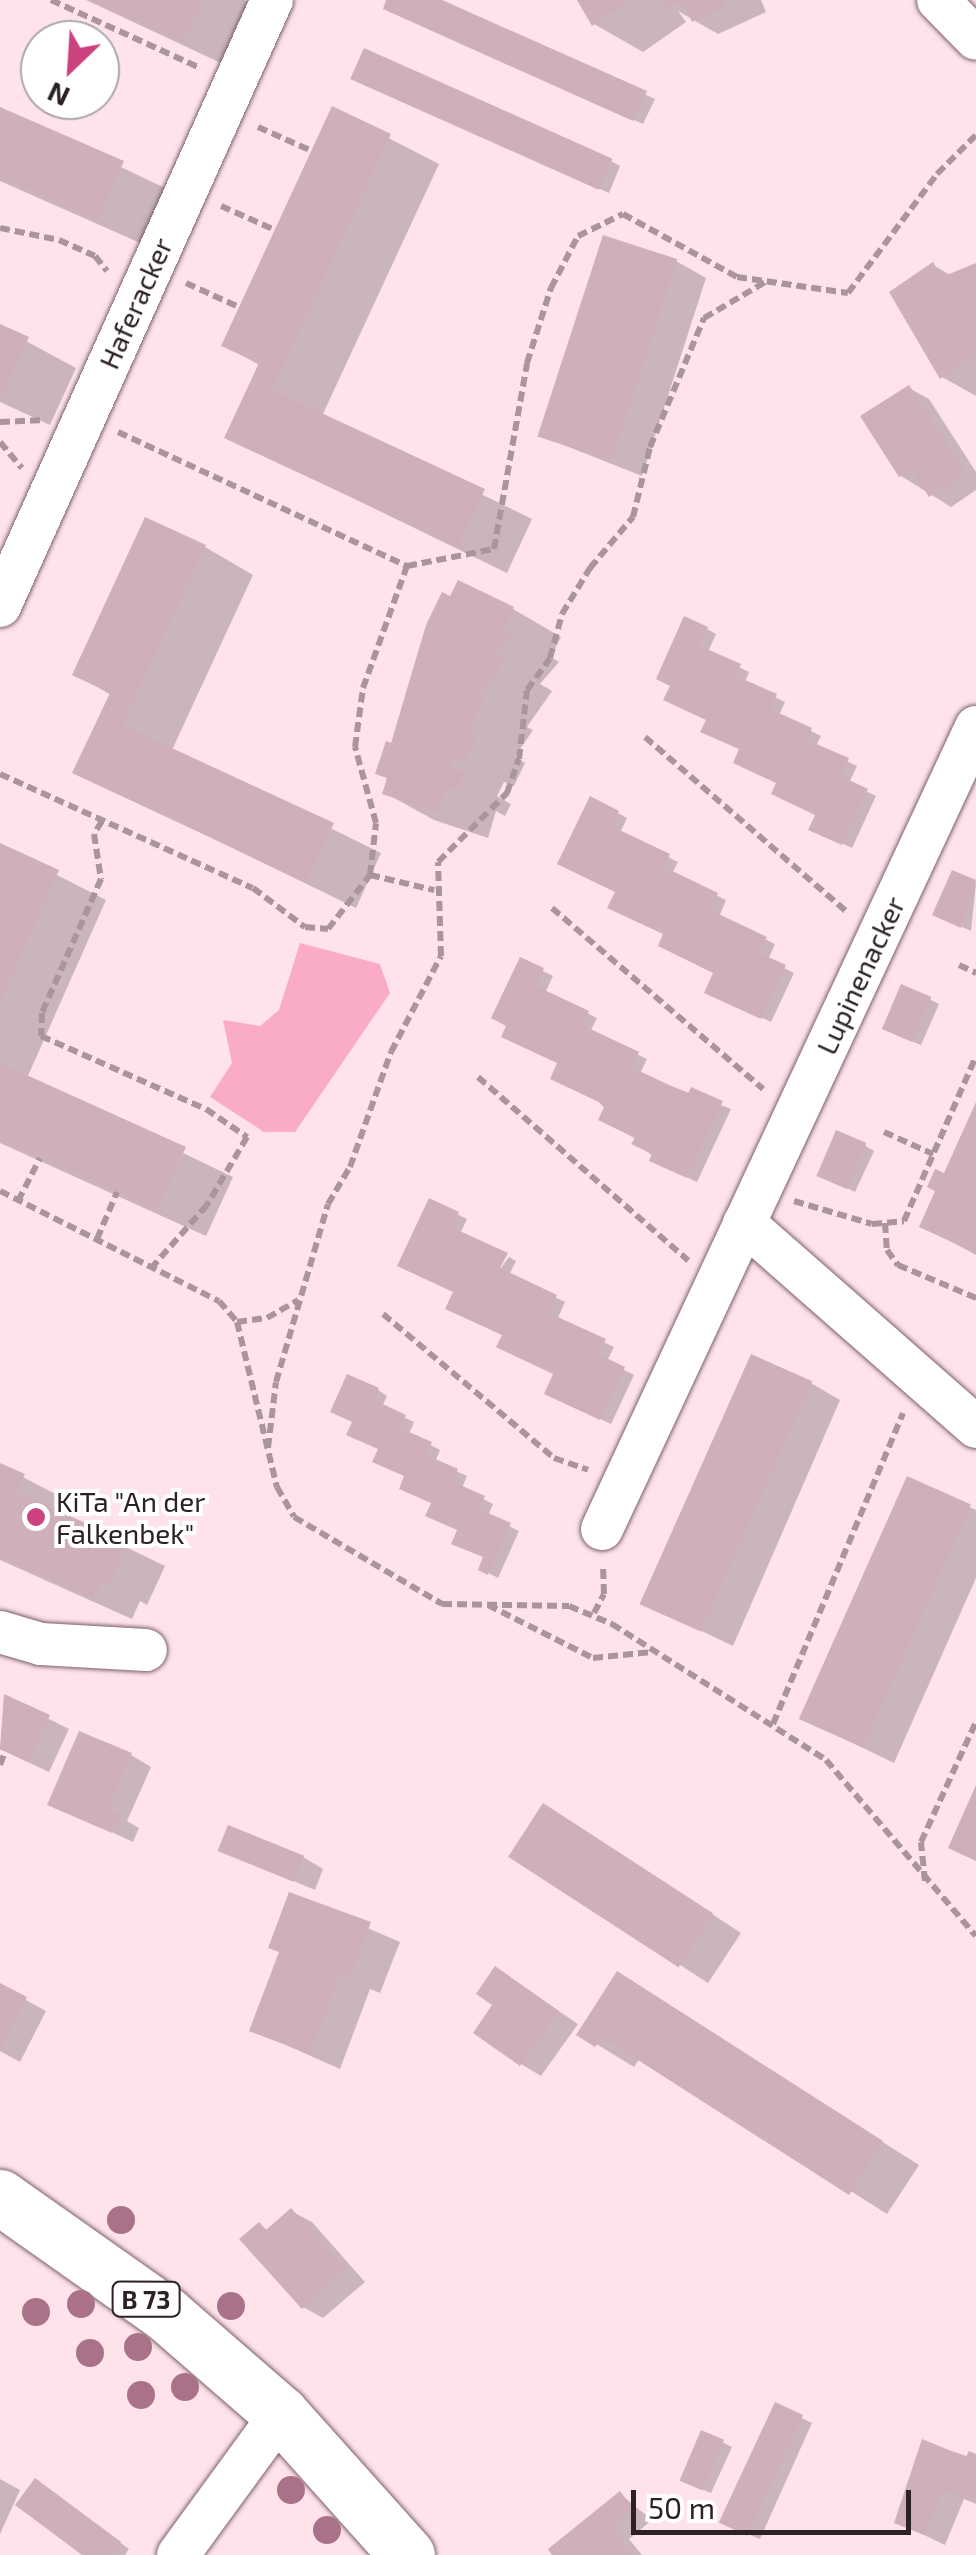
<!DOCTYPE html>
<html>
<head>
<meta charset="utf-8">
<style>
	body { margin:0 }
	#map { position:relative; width:976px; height:2555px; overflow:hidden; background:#fee3eb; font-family:"Exo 2",sans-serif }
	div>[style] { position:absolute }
	.green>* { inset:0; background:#faacc7 }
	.shadow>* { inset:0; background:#0003 }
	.building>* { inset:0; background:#cfafb9; transform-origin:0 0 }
	.path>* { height:6px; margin-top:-3px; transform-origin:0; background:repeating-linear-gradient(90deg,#aa959c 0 10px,transparent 0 15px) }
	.roads { filter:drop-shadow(0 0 2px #7d6069) drop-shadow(0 0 2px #7d6069) }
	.minor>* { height:42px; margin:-21px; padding:0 21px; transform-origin:21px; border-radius:21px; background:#fff }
	.primary>* { height:55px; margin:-27.5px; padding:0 27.5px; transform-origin:27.5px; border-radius:27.5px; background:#fff }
	.trees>* { width:28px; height:28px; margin:-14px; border-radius:50%; background:#a97289 }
	.dots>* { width:28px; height:28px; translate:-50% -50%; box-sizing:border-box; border:5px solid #fff; border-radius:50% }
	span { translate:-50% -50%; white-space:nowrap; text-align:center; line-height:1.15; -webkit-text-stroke:8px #fff; paint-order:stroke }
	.shield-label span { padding:2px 8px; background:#fff; border:2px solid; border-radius:8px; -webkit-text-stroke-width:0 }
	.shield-label { font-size:25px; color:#2d2125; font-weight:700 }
	.street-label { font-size:28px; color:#2d2125 }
	.poi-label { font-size:28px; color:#2d2125 }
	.left { translate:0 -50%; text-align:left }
	.north { position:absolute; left:20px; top:20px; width:100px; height:100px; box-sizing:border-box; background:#fff; border:2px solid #aba6a8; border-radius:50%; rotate:205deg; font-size:28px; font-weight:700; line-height:40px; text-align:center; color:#2d2125 }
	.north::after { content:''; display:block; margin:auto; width:35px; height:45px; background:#cb427e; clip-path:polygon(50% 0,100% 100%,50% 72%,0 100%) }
	.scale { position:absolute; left:631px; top:2490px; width:280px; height:45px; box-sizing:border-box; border:5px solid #2d2125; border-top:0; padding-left:12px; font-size:30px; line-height:35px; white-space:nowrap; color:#2d2125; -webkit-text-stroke:8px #fff; paint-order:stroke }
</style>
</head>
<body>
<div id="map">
	<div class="green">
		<div style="clip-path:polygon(300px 943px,380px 964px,390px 993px,295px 1132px,264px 1132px,210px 1097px,232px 1063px,223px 1020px,260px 1026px,279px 1010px)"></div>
	</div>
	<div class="shadow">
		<div style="clip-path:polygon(86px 0,244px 0,249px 3px,221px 63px)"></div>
		<div style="clip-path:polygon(389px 0,436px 0,655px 99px,643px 124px,395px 13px)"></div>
		<div style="clip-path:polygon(580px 0,761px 0,766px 12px,718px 34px,678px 11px,686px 22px,643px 52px,594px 24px)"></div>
		<div style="clip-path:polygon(363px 84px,611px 161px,620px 166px,609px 193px)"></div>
		<div style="clip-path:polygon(0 109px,171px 191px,147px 246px,0 181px)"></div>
		<div style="clip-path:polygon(334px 110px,439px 164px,322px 416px,532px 519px,507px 573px,227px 437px,261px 366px,224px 345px)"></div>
		<div style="clip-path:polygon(676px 261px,706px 278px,642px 476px,541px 436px)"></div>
		<div style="clip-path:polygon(933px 265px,952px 276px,976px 266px,976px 396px,942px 377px)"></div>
		<div style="clip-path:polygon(0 327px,76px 368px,50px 425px,0 402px)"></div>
		<div style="clip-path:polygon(909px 388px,929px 399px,976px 472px,976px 490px,951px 507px,901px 476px)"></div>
		<div style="clip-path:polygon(205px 547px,253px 575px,172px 750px,381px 853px,356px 908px,76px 772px,111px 695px,75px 674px)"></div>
		<div style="clip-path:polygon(513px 609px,561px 637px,551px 657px,559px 662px,540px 684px,552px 691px,527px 727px,533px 730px,515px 757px,525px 763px,514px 786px,504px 782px,497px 796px,511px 804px,505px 816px,496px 811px,488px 838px,434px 820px,385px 793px,393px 746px)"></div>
		<div style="clip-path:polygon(707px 629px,716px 634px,708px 652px,749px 672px,745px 682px,785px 702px,779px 715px,821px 736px,816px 746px,857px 766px,849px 783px,876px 796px,852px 848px,821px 834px,818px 815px,708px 719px,676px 704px)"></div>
		<div style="clip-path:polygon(618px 813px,627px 818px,620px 833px,678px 862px,672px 874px,726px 900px,719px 917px,775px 944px,768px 960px,794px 973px,771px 1022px,717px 997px,716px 973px,618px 892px,570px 869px)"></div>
		<div style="clip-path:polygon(0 846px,106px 900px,27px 1078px,233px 1177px,206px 1236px,0 1143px)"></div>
		<div style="clip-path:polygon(953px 873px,976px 883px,971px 931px,945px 919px)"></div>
		<div style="clip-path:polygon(521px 960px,553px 976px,545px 993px,597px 1018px,590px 1032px,647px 1059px,640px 1074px,731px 1109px,697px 1182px,661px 1165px,560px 1063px)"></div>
		<div style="clip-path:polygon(929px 999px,939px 1004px,921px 1045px,894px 1034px)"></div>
		<div style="clip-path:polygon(976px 1108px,976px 1255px,922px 1226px)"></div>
		<div style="clip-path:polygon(864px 1145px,874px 1151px,855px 1192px,829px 1180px)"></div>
		<div style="clip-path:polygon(457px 1214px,467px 1219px,460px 1234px,493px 1279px,509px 1257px,516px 1261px,509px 1275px,565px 1302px,557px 1320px,614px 1347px,607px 1361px,634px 1375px,611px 1424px,557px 1399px,556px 1374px,456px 1292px,410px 1270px)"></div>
		<div style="clip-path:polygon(811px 1383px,840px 1400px,733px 1646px,645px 1604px)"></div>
		<div style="clip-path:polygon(378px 1390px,387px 1396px,382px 1407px,414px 1422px,409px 1434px,440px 1450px,435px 1462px,467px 1476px,462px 1488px,493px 1504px,488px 1516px,519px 1531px,498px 1578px,481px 1569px,486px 1557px,381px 1449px,349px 1434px)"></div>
		<div style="clip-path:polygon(0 1465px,61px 1497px,54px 1512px,165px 1566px,147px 1605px,140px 1601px,132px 1619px,0 1560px)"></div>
		<div style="clip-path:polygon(908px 1480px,976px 1510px,976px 1578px,894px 1763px,803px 1719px)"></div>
		<div style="clip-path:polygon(5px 1697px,69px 1729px,49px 1772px,0 1749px)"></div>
		<div style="clip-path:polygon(131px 1755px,151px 1767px,127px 1821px,139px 1828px,133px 1842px,51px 1804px)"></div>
		<div style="clip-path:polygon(573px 1823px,741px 1933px,708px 1983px,511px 1856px)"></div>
		<div style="clip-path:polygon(221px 1850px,303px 1857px,323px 1869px,315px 1890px)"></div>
		<div style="clip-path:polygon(291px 1895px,400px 1942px,380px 1993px,370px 1989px,340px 2069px,252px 2030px,282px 1953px)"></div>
		<div style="clip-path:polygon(496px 1969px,578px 2024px,541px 2076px,521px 2064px,496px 2005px)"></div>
		<div style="clip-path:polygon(618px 1974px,919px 2165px,887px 2214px,640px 2058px,634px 2067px,580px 2034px)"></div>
		<div style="clip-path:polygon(0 1986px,46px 2011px,20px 2062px,0 2051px)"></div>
		<div style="clip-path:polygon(291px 2211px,312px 2222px,365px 2282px,323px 2318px,303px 2307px,259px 2225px,269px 2231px)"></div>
		<div style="clip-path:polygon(776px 2406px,812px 2423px,760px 2539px,733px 2528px)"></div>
		<div style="clip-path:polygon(722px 2442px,732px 2447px,711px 2493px,691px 2485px)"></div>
		<div style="clip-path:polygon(923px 2442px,976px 2459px,976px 2504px,964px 2499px,945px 2545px,897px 2522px)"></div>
		<div style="clip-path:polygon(0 2479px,20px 2490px,0 2534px)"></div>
		<div style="clip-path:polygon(45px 2487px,129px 2549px,125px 2555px,87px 2555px)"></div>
		<div style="clip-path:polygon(620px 2494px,652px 2520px,629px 2539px,642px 2555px,555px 2555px)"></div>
	</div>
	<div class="building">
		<div style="clip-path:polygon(90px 0,203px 0,183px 43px)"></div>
		<div style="clip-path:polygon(386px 0,442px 0,647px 91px,633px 121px,383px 9px)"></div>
		<div style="clip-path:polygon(577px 0,629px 0,592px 26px)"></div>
		<div style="clip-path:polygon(664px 0,723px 0,725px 7px,692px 22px,682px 1px,667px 8px)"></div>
		<div style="left:364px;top:48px;width:272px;height:34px;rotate:24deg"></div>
		<div style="clip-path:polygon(332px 106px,391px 134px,272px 390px,485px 489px,458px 547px,224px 438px,259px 363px,221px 346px)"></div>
		<div style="clip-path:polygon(0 107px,124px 161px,98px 220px,0 178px)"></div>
		<div style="left:603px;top:235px;width:78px;height:212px;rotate:18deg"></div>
		<div style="clip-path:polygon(933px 262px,942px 277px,976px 263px,976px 353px,940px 379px,889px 292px)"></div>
		<div style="clip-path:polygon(0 324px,29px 337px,0 400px)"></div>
		<div style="clip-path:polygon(909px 385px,966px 473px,929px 497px,912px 470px,899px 477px,860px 416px)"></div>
		<div style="clip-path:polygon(145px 517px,206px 545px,122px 725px,334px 823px,306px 882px,72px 773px,110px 693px,72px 675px)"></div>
		<div style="clip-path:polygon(458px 580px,514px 607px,504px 628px,513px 632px,493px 655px,504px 661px,480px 696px,486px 700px,468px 728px,478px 733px,464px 761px,455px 756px,450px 766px,464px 774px,456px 790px,447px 786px,439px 812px,382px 794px,387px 778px,375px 774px,386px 741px,391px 743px,426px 625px,442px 592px,450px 596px)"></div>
		<div style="clip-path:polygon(684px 616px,708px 627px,700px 646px,741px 664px,736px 676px,777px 694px,770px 709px,812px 728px,807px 740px,849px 758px,841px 776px,868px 789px,842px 845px,808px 830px,815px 815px,771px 794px,776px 783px,733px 763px,739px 749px,700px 732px,706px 720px,663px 700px,670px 686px,656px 679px)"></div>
		<div style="clip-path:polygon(590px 796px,619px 811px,611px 826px,670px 854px,664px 867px,718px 893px,710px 910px,767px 937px,759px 953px,786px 965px,761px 1019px,704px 993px,713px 973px,658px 946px,663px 934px,607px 908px,615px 892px,557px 864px)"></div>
		<div style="clip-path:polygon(0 843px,59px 870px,0 1002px)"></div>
		<div style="clip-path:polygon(952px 870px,976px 880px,961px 928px,932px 915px)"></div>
		<div style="clip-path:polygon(520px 957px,544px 968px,536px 986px,589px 1011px,582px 1025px,639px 1052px,631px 1067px,688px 1094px,691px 1087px,723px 1101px,687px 1178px,649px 1161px,652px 1154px,631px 1144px,635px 1138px,598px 1120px,605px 1105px,550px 1079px,557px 1063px,501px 1037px,506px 1026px,491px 1018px)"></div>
		<div style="left:901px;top:984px;width:33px;height:49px;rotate:23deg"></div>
		<div style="clip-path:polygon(0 1063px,186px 1147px,157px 1210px,0 1140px)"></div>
		<div style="clip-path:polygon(976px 1102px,976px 1253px,919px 1227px,935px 1191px,927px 1187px,935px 1169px,944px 1173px)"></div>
		<div style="left:836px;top:1130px;width:33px;height:50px;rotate:23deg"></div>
		<div style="clip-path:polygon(429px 1198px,459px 1212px,451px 1227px,508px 1253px,500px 1268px,557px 1295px,549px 1313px,606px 1339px,598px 1354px,625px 1367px,600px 1420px,544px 1394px,553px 1374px,496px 1347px,502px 1335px,445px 1309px,453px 1292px,397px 1266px)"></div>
		<div style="left:751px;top:1354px;width:67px;height:274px;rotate:24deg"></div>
		<div style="clip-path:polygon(347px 1374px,379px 1388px,374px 1400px,406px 1415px,400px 1428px,432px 1442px,426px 1455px,458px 1469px,453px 1482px,485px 1496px,479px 1509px,511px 1523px,488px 1575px,478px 1570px,483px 1557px,451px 1544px,457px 1530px,425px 1516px,431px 1503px,399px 1489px,404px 1476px,372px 1462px,378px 1449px,346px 1435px,352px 1422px,330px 1412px)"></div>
		<div style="clip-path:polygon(0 1463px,25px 1474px,16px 1492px,128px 1542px,109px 1586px,102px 1582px,94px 1599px,0 1557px)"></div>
		<div style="left:907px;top:1476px;width:70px;height:266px;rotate:24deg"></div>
		<div style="clip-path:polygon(4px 1694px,50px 1715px,28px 1762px,0 1749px)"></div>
		<div style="clip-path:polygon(79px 1731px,132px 1753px,108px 1809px,120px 1814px,112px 1833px,47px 1805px)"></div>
		<div style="clip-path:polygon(976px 1785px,976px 1861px,948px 1848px)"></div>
		<div style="left:543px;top:1803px;width:203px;height:64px;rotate:33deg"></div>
		<div style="left:228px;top:1825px;width:82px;height:28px;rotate:22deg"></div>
		<div style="clip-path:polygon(289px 1892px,371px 1922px,350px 1978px,340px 1974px,310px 2054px,249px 2031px,279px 1952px,268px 1948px)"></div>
		<div style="clip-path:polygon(495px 1966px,559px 2011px,520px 2066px,473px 2033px,492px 2005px,476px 1994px)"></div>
		<div style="clip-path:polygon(617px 1971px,883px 2141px,849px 2195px,602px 2037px,595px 2047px,576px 2035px)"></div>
		<div style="clip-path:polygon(0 1983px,27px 1997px,0 2050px)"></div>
		<div style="clip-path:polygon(291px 2208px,346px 2269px,302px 2309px,239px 2239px,259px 2222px,266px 2230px)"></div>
		<div style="left:775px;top:2402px;width:31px;height:133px;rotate:25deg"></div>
		<div style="left:701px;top:2430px;width:25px;height:55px;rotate:23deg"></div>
		<div style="clip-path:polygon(922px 2439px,966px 2457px,969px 2451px,976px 2454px,974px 2502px,943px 2490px,924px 2535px,894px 2523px)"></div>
		<div style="clip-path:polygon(35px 2478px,121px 2542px,112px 2555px,82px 2555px,15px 2505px)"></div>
		<div style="clip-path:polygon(620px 2491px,633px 2508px,610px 2527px,633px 2555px,552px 2555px,548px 2549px)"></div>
	</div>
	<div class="path">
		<div style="left:51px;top:0;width:164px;rotate:24.5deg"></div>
		<div style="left:258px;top:127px;width:59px;rotate:24deg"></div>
		<div style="left:221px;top:206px;width:59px;rotate:24deg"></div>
		<div style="left:0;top:228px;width:60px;rotate:11.5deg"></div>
		<div style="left:59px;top:240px;width:39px;rotate:24deg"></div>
		<div style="left:95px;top:256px;width:19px;rotate:51deg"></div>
		<div style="left:186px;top:283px;width:58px;rotate:24.4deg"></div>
		<div style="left:0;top:422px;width:44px;rotate:-2.6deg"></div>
		<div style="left:118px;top:432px;width:319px;rotate:24.9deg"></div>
		<div style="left:407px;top:566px;width:89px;rotate:-11.1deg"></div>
		<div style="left:494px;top:549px;width:189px;rotate:-79.9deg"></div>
		<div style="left:527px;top:363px;width:79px;rotate:-72.3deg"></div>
		<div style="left:551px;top:288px;width:59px;rotate:-62.6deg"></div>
		<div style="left:578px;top:236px;width:50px;rotate:-26.1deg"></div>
		<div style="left:623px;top:214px;width:130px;rotate:28.9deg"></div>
		<div style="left:737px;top:277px;width:112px;rotate:8.2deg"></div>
		<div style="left:848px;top:293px;width:149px;rotate:-53.2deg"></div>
		<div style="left:937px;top:174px;width:55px;rotate:-45deg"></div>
		<div style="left:0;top:442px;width:34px;rotate:50deg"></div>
		<div style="left:645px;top:737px;width:269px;rotate:40.9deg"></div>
		<div style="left:0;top:774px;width:277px;rotate:24.3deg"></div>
		<div style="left:253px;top:888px;width:65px;rotate:36.9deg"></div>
		<div style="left:305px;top:927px;width:23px;rotate:5deg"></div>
		<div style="left:328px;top:929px;width:68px;rotate:-52.1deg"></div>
		<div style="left:370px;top:875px;width:52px;rotate:-83.4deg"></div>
		<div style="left:376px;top:823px;width:79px;rotate:-105.4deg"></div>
		<div style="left:355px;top:747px;width:60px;rotate:-82.3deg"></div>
		<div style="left:363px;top:688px;width:130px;rotate:-70.2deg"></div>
		<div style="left:102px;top:821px;width:15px;rotate:122deg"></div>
		<div style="left:94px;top:834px;width:46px;rotate:81.2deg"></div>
		<div style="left:101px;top:879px;width:146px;rotate:113.8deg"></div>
		<div style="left:42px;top:1013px;width:23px;rotate:92deg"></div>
		<div style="left:41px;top:1036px;width:180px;rotate:23.9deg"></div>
		<div style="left:206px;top:1109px;width:50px;rotate:34.3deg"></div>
		<div style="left:247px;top:1137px;width:79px;rotate:120.5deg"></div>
		<div style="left:207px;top:1205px;width:81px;rotate:131.5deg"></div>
		<div style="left:370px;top:875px;width:66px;rotate:13.2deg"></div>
		<div style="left:552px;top:908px;width:278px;rotate:40.6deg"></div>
		<div style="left:959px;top:965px;width:19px;rotate:25deg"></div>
		<div style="left:478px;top:1077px;width:279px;rotate:41.1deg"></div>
		<div style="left:884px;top:1132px;width:54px;rotate:24.2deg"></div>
		<div style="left:0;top:1191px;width:245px;rotate:26.7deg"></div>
		<div style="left:219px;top:1301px;width:28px;rotate:49deg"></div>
		<div style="left:237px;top:1322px;width:170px;rotate:76.4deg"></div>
		<div style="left:277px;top:1487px;width:34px;rotate:60deg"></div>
		<div style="left:294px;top:1517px;width:172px;rotate:30.4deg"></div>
		<div style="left:442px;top:1604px;width:127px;rotate:0.9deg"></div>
		<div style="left:569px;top:1606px;width:47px;rotate:22.7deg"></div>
		<div style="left:612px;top:1624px;width:254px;rotate:32.4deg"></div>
		<div style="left:826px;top:1760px;width:231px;rotate:49.6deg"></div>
		<div style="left:18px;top:1201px;width:48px;rotate:-62.9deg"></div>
		<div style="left:794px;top:1201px;width:81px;rotate:16.4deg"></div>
		<div style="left:872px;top:1224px;width:32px;rotate:-5deg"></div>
		<div style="left:904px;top:1221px;width:180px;rotate:-66.4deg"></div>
		<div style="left:885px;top:1223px;width:27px;rotate:86deg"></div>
		<div style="left:887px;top:1250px;width:19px;rotate:54deg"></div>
		<div style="left:898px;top:1265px;width:85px;rotate:22.9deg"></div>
		<div style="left:97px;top:1239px;width:51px;rotate:-66.9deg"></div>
		<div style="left:383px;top:1314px;width:224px;rotate:40.1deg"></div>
		<div style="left:554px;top:1458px;width:36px;rotate:19deg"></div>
		<div style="left:237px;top:1322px;width:30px;rotate:-8deg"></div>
		<div style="left:267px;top:1318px;width:36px;rotate:-30deg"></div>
		<div style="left:268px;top:1448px;width:66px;rotate:-83.1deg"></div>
		<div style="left:276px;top:1382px;width:185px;rotate:-73.7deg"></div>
		<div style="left:328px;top:1204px;width:43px;rotate:-59.3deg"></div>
		<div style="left:350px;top:1167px;width:122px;rotate:-70.4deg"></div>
		<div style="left:391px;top:1052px;width:108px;rotate:-62.5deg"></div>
		<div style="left:441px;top:956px;width:94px;rotate:-91.8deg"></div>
		<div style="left:438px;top:862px;width:98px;rotate:-45deg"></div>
		<div style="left:507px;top:793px;width:36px;rotate:-71deg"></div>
		<div style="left:519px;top:759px;width:69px;rotate:-83.4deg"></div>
		<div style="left:527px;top:690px;width:39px;rotate:-54deg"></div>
		<div style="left:550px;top:658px;width:46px;rotate:-74.7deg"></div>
		<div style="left:562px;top:614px;width:54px;rotate:-58.7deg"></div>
		<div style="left:590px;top:568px;width:67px;rotate:-49.9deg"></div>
		<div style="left:633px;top:517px;width:72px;rotate:-76.3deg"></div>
		<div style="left:650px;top:447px;width:140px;rotate:-67.3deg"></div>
		<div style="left:704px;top:318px;width:71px;rotate:-30.5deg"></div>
		<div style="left:488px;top:1605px;width:118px;rotate:26.8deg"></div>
		<div style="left:593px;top:1658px;width:59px;rotate:-5.8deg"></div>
		<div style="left:594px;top:1613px;width:21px;rotate:-62deg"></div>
		<div style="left:604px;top:1594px;width:27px;rotate:-92deg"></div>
		<div style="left:773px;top:1724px;width:337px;rotate:-67.3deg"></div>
		<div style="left:0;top:1765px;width:14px;rotate:-69deg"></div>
		<div style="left:925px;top:1881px;width:39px;rotate:-96deg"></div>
		<div style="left:921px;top:1842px;width:132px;rotate:-65.4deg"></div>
	</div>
	<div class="roads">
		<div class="minor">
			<div style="left:938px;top:0;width:54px;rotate:45.7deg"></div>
			<div style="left:0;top:606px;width:664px;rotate:-65.83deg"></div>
			<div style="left:744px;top:1223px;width:309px;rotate:41.3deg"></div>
			<div style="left:602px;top:1529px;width:885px;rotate:-65deg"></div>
			<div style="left:0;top:1632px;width:43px;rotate:16.3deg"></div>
			<div style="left:41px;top:1644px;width:105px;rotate:3.3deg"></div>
			<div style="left:178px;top:2555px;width:175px;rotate:-53.9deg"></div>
		</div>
		<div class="primary">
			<div style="left:0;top:2197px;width:203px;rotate:35.2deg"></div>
			<div style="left:166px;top:2314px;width:152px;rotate:41deg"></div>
			<div style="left:281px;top:2414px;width:189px;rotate:48.2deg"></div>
		</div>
	</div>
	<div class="trees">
		<div style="left:121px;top:2220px"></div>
		<div style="left:81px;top:2304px"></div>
		<div style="left:231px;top:2306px"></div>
		<div style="left:36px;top:2312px"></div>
		<div style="left:138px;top:2347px"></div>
		<div style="left:90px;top:2353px"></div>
		<div style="left:185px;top:2387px"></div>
		<div style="left:141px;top:2395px"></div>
		<div style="left:291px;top:2490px"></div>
		<div style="left:327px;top:2530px"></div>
	</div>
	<div class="dots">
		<div style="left:36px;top:1517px;background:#cb427e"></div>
	</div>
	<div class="shield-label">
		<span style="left:146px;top:2299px">B 73</span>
	</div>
	<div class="street-label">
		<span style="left:135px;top:303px;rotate:-66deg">Haferacker</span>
		<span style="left:860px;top:975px;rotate:-65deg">Lupinenacker</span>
	</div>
	<div class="poi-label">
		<span class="left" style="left:56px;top:1517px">KiTa "An der<br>Falkenbek"</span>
	</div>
	<div class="north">N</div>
	<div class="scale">50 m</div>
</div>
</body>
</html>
